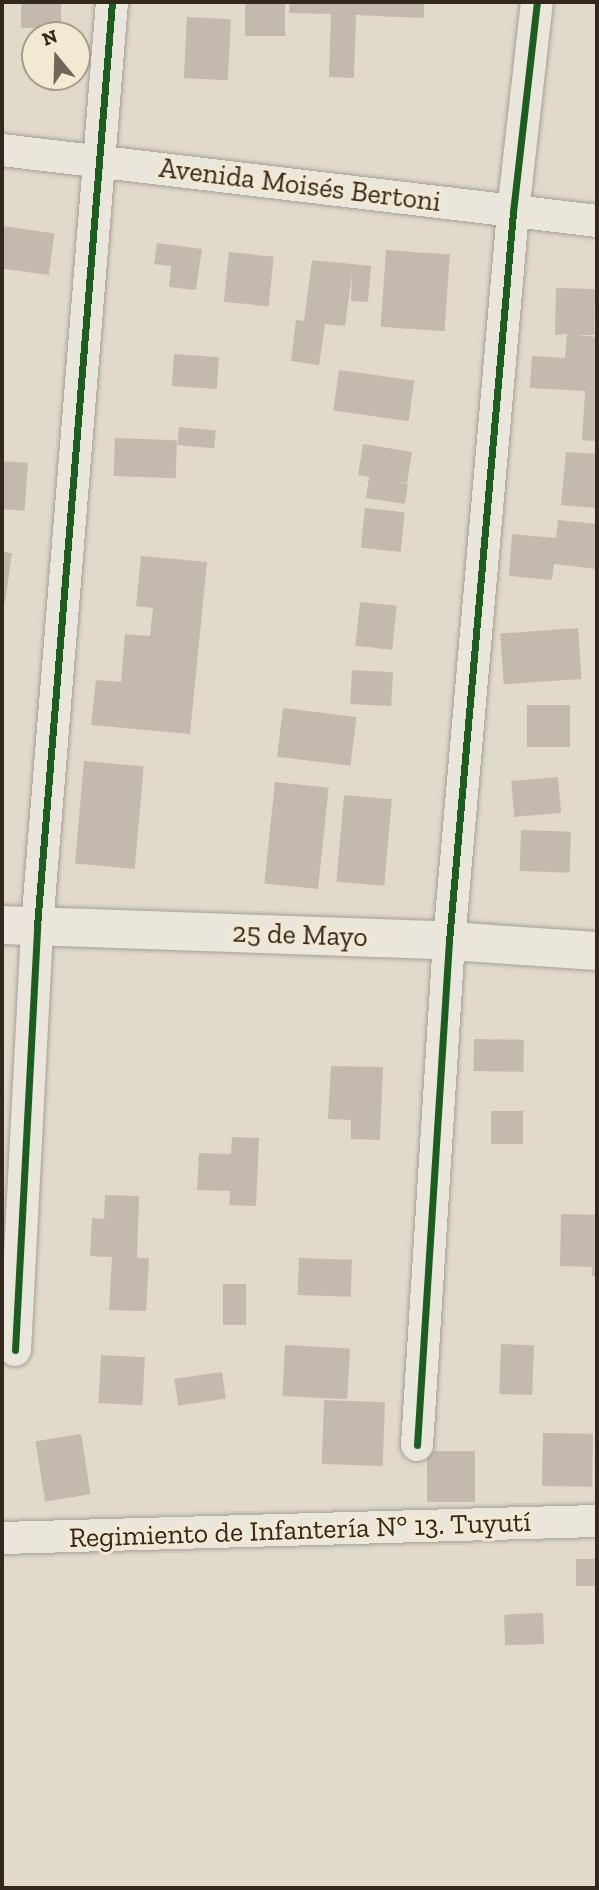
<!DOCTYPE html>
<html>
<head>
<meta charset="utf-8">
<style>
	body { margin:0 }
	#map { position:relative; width:599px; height:1890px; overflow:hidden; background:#e1dacb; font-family:"Zilla Slab",serif }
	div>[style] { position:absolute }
	.building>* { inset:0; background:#c5b8ac; transform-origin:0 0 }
	.roads { filter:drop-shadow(0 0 2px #a69f95) drop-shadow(0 0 2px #a69f95) }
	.street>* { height:32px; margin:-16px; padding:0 16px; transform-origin:16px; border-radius:16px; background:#eae6dc }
	.secondary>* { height:38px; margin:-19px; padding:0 19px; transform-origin:19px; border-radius:19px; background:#eae6dc }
	.cycleway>* { height:7px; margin:-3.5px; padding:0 3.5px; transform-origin:3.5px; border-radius:3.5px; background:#1b5e20 }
	span { translate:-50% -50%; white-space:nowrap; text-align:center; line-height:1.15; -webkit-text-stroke:6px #f3e8d1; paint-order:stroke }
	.street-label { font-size:28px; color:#34281d }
	.frame { position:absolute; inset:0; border:4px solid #34281d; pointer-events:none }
	.north { position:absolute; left:21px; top:21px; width:70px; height:70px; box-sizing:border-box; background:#f3e8d1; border:2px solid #a79b89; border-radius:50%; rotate:341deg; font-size:19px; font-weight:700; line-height:28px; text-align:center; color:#34281d }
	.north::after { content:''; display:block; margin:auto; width:24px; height:32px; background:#71665a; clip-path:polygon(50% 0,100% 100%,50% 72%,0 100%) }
</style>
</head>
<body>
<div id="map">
	<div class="building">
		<div style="left:21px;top:2px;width:40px;height:26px"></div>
		<div style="left:245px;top:2px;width:40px;height:34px"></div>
		<div style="clip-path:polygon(290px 2px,424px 2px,424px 18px,356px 15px,354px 78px,329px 77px,331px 14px,289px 13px)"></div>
		<div style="left:187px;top:17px;width:44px;height:61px;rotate:3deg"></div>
		<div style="left:2px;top:226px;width:53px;height:42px;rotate:8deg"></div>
		<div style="clip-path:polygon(157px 243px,202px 249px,196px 290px,169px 287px,171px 266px,154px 264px)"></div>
		<div style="left:386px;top:250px;width:64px;height:77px;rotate:4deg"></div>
		<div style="left:229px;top:252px;width:45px;height:50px;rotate:6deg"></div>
		<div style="clip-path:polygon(312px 260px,371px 266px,368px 302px,351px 301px,352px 274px,345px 326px,325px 324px,319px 365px,291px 361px,296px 320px,304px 321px)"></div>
		<div style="clip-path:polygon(556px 288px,595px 289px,594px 335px,577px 335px,597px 337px,597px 441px,582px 440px,585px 391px,530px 388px,532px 356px,565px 358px,567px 334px,555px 335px)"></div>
		<div style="left:174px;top:354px;width:45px;height:32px;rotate:4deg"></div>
		<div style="left:339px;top:370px;width:76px;height:41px;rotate:8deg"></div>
		<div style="left:179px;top:427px;width:37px;height:18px;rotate:5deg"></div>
		<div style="left:115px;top:438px;width:62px;height:38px;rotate:2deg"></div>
		<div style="clip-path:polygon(363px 444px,412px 452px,407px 483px,393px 481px,408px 484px,405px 504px,366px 498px,369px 477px,358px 475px)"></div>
		<div style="clip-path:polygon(566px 452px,597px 454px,597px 508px,561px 505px)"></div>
		<div style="left:2px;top:461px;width:26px;height:48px;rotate:4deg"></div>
		<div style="left:365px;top:508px;width:40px;height:40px;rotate:6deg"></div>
		<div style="clip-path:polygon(558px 520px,597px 524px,597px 569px,554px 564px,552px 580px,509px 576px,512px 534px,556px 538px)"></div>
		<div style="clip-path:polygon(2px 552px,12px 553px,5px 602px,2px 602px)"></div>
		<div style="clip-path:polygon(141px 556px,207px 562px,190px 734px,91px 725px,96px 680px,121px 682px,125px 634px,150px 636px,153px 608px,136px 606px)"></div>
		<div style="left:360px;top:602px;width:37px;height:44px;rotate:6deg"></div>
		<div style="left:578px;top:628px;width:51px;height:78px;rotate:86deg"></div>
		<div style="left:352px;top:670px;width:41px;height:34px;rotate:3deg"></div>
		<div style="left:527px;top:705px;width:43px;height:42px"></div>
		<div style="left:283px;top:708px;width:74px;height:49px;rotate:7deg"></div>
		<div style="left:84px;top:761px;width:60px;height:103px;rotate:5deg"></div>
		<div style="left:558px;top:777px;width:36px;height:47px;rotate:85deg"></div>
		<div style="left:275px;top:782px;width:54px;height:102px;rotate:6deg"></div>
		<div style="left:344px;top:795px;width:48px;height:87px;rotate:5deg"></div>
		<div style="left:521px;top:830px;width:50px;height:41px;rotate:2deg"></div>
		<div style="left:474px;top:1039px;width:50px;height:32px;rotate:1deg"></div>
		<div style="clip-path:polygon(331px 1066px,383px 1067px,380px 1140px,351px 1139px,351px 1120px,328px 1119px)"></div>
		<div style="left:491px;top:1111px;width:32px;height:33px"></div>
		<div style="clip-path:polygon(232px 1137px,259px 1138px,256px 1206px,229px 1205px,230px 1191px,197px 1190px,199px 1153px,231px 1154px)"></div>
		<div style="clip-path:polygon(105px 1195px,139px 1196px,137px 1258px,149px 1258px,146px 1311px,109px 1310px,112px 1257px,90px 1256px,92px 1218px,104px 1219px)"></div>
		<div style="clip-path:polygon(561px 1214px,597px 1215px,597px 1276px,592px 1276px,592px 1267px,560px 1266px)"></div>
		<div style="left:299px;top:1258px;width:53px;height:37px;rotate:2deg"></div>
		<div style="left:223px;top:1284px;width:23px;height:41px"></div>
		<div style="left:501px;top:1344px;width:33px;height:50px;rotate:2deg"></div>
		<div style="left:285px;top:1345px;width:65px;height:51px;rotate:3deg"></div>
		<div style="left:101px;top:1355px;width:44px;height:48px;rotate:3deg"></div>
		<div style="left:222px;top:1372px;width:27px;height:48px;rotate:82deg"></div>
		<div style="left:324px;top:1400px;width:61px;height:64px;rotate:2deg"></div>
		<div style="left:543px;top:1433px;width:50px;height:53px;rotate:1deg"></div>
		<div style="left:81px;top:1434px;width:61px;height:46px;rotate:81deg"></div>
		<div style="left:427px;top:1451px;width:48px;height:51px"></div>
		<div style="left:597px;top:1559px;width:27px;height:21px;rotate:90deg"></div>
		<div style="left:543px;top:1613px;width:31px;height:39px;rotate:88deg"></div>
	</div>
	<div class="roads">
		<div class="street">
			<div style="left:2px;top:150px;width:599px;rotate:6.8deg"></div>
			<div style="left:15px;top:1350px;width:425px;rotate:-87deg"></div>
			<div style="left:37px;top:926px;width:927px;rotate:-85.36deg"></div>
			<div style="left:417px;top:1445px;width:505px;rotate:-86.37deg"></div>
			<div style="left:449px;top:941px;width:732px;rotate:-84.98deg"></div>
			<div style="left:513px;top:212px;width:211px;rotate:-83.5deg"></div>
			<div style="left:2px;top:1538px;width:595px;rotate:-1.64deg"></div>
		</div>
		<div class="secondary">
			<div style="left:2px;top:925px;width:447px;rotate:2deg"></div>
			<div style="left:449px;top:941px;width:148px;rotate:3.9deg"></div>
		</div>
	</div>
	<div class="cycleway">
		<div style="left:15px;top:1350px;width:425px;rotate:-87deg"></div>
		<div style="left:37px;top:926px;width:927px;rotate:-85.36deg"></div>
		<div style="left:417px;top:1445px;width:505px;rotate:-86.37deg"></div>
		<div style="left:449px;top:941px;width:732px;rotate:-84.98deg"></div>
		<div style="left:513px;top:212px;width:211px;rotate:-83.5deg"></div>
	</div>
	<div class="street-label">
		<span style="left:300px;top:185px;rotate:7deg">Avenida Moisés Bertoni</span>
		<span style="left:300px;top:935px;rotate:2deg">25 de Mayo</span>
		<span style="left:300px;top:1530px;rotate:-2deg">Regimiento de Infantería N° 13. Tuyutí</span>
	</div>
	<div class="frame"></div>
	<div class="north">N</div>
</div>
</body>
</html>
